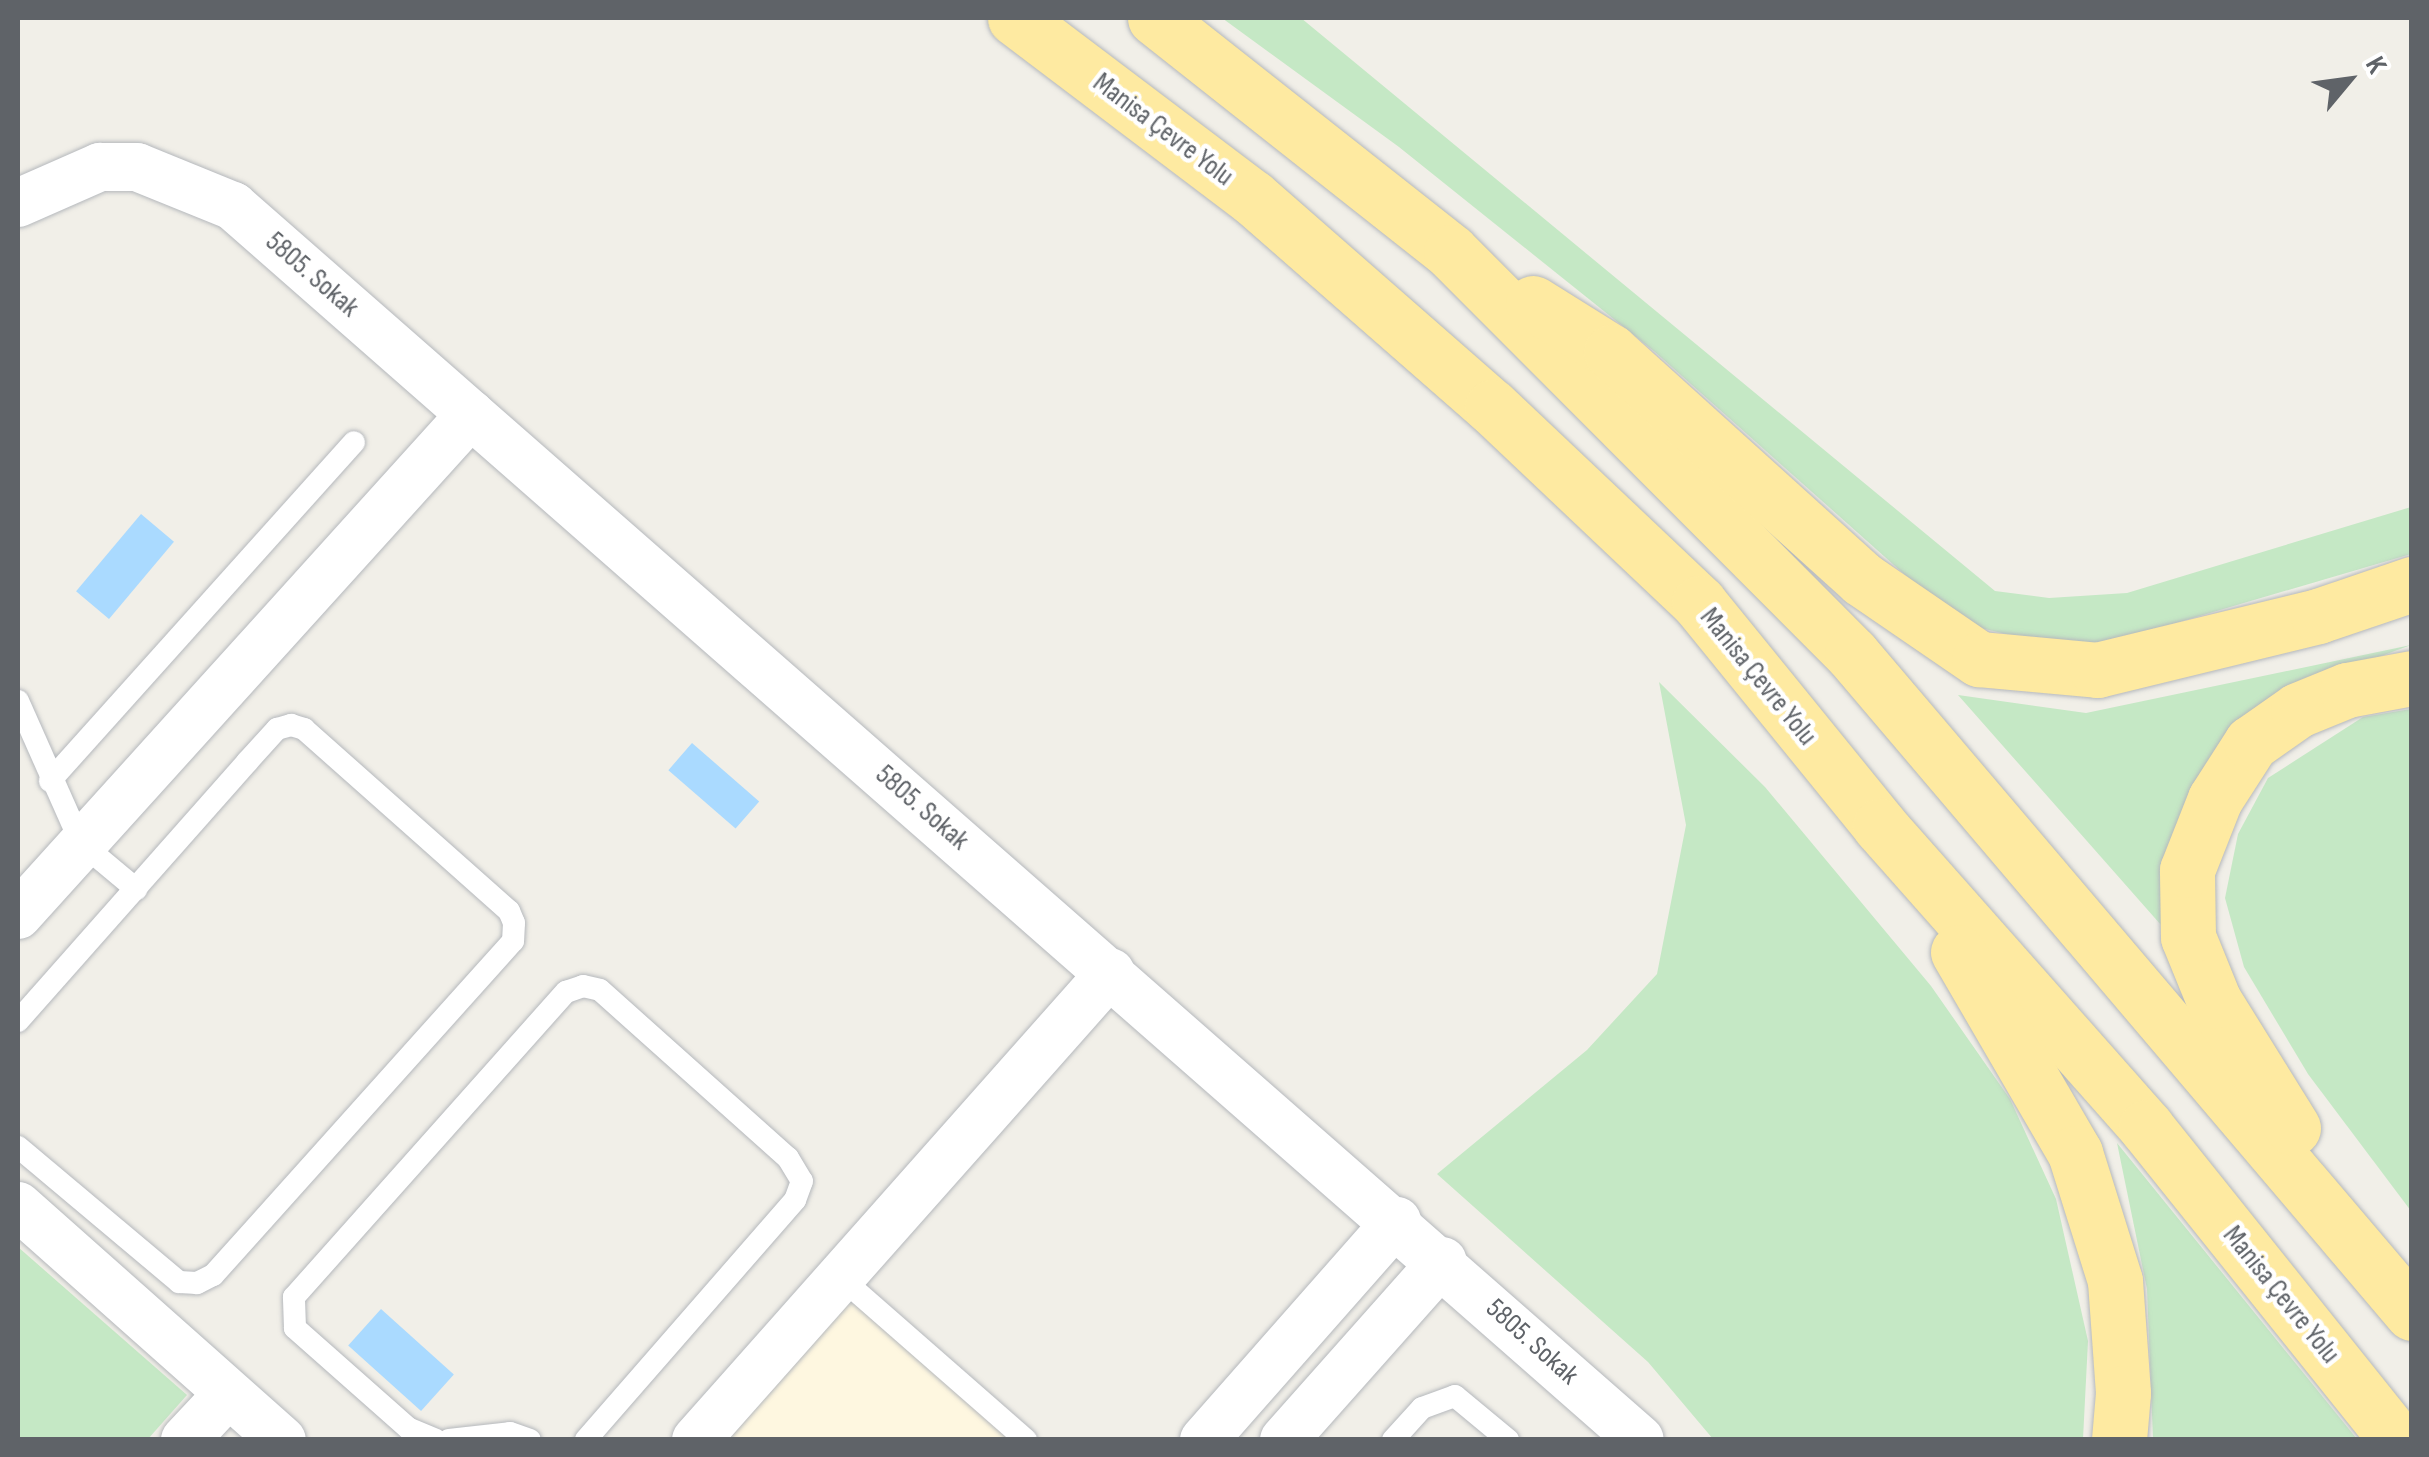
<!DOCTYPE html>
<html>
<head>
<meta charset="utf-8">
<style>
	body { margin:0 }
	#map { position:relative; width:2429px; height:1457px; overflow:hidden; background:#f1efe8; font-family:"Sofia Sans Condensed",sans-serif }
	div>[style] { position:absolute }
	.commercial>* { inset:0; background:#fef7e0 }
	.green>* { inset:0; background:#c5e8c5 }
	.water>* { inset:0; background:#aadaff; transform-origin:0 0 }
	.roads { filter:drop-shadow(0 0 2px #b5b8bc) drop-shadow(0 0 2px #b5b8bc) }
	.service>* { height:22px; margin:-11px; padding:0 11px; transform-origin:11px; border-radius:11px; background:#fff }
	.minor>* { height:48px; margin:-24px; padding:0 24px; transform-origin:24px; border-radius:24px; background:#fff }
	.trunk>* { height:55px; margin:-27.5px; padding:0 27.5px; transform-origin:27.5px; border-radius:27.5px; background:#feeaa1 }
	span { translate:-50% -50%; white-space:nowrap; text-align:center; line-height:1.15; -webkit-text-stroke:9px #fff; paint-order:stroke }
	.street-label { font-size:28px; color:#5f6368 }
	.frame { position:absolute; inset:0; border:20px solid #5f6368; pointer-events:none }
	.north { position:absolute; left:2299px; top:30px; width:100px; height:100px; -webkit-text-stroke:8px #fff; paint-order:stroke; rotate:61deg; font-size:28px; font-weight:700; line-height:40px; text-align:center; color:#5f6368 }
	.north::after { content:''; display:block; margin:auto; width:35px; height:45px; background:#5f6368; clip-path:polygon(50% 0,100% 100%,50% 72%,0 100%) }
</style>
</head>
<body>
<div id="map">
	<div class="commercial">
		<div style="clip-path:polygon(839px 1289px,1013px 1440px,705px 1440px)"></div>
	</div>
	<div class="green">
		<div style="clip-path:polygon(1222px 18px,1301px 18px,1995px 591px,2049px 598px,2127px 593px,2411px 507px,2411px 554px,2118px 640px,2058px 646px,1959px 623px,1655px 352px,1399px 147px)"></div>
		<div style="clip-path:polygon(2411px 645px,2276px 695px,2161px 925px,1958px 695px,2086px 713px)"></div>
		<div style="clip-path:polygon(1659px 682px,1765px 787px,1931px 986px,2010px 1099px,2056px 1199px,2088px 1341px,2083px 1439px,1713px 1439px,1648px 1362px,1437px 1174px,1587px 1050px,1657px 974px,1686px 825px)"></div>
		<div style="clip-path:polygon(2411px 709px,2412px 709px,2411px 1211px,2308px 1074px,2244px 967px,2225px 898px,2238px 834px,2268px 778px,2363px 717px)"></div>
		<div style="clip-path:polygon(2117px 1143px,2357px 1439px,2153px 1439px,2147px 1289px)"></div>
		<div style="clip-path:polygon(18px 1247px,187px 1395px,148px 1439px,18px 1439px)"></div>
	</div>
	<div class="water">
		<div style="left:141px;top:514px;width:43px;height:101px;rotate:40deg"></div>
		<div style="left:692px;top:743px;width:89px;height:36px;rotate:41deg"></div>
		<div style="left:381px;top:1309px;width:98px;height:49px;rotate:42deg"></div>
	</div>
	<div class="roads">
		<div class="service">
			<div style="left:18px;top:701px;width:155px;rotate:66.1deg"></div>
			<div style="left:81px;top:843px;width:72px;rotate:39.9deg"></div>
			<div style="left:50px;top:781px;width:455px;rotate:-48.1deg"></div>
			<div style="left:18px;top:1021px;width:346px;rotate:-48.5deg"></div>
			<div style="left:247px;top:762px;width:45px;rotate:-47.7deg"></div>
			<div style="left:277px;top:729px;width:15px;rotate:-16deg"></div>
			<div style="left:291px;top:725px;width:14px;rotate:17deg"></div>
			<div style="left:304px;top:729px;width:274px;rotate:41.6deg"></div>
			<div style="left:509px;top:911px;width:13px;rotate:67deg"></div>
			<div style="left:514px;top:923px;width:18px;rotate:93deg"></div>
			<div style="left:513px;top:941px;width:449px;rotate:131.9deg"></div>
			<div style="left:213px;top:1275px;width:18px;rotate:153deg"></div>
			<div style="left:197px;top:1283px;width:18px;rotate:-177deg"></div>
			<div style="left:179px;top:1282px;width:210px;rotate:-140deg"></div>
			<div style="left:840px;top:1277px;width:247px;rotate:41.2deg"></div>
			<div style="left:436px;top:1440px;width:30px;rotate:-157deg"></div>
			<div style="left:408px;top:1428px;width:151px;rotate:-138.5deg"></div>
			<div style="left:295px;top:1328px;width:31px;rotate:-92deg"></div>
			<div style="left:294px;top:1297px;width:409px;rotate:-48.3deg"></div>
			<div style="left:566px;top:992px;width:18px;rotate:-19deg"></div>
			<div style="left:583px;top:986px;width:17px;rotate:13deg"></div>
			<div style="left:600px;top:990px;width:252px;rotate:41.8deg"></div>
			<div style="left:788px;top:1158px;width:27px;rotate:59deg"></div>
			<div style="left:802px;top:1181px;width:20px;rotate:110deg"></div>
			<div style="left:795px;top:1200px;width:318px;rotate:131.1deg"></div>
			<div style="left:449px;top:1440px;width:61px;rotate:-6.5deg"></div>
			<div style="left:510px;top:1433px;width:21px;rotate:19deg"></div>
			<div style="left:1393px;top:1440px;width:43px;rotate:-47.8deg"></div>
			<div style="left:1422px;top:1408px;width:35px;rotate:-20deg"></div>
			<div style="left:1455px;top:1396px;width:69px;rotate:39.7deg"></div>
		</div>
		<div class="minor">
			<div style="left:18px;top:203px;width:90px;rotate:-23.7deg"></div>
			<div style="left:100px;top:167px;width:37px"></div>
			<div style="left:137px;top:167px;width:104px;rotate:22.1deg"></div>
			<div style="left:233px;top:206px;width:1871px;rotate:41.25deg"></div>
			<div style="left:18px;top:915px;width:675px;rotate:-47.88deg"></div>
			<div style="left:18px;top:1206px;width:353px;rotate:41.6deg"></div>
			<div style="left:185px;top:1440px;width:63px;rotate:-46.9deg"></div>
			<div style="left:696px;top:1440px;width:625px;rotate:-48.43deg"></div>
			<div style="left:1204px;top:1440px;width:292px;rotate:-48.6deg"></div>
			<div style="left:1284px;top:1440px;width:239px;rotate:-48.4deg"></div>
		</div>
		<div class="trunk">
			<div style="left:1015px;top:18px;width:297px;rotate:37.1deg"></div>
			<div style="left:1252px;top:197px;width:319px;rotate:41.2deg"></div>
			<div style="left:1492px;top:407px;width:285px;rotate:43.4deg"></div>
			<div style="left:1699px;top:603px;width:287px;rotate:50.9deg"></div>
			<div style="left:1880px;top:826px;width:402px;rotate:48.5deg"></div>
			<div style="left:2146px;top:1127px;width:401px;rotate:51.3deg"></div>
			<div style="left:1155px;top:18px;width:377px;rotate:38.3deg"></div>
			<div style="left:1451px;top:252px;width:568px;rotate:45.07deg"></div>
			<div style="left:1852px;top:654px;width:865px;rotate:49.64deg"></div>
			<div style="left:1533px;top:303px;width:92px;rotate:32.1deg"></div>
			<div style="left:1611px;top:352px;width:338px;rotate:42.1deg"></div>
			<div style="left:1862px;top:579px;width:142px;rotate:34.4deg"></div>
			<div style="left:1979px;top:659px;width:119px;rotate:5.3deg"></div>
			<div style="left:2097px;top:670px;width:228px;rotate:-13.7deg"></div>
			<div style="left:2318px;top:616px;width:99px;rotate:-18.8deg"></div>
			<div style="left:1958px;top:952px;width:233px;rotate:59.8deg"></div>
			<div style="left:2075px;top:1153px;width:134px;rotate:72.6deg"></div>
			<div style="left:2115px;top:1281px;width:112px;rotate:85.9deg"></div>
			<div style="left:2123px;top:1393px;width:47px;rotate:94.9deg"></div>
			<div style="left:2293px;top:1128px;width:150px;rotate:-121.9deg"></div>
			<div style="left:2214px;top:1001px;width:69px;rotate:-112.1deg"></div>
			<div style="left:2188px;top:937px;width:67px;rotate:-90.9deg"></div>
			<div style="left:2187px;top:870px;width:76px;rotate:-68.5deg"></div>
			<div style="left:2215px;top:799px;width:67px;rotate:-57.3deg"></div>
			<div style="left:2251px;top:743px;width:57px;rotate:-35.1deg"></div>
			<div style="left:2298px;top:710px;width:53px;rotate:-22.2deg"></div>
			<div style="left:2347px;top:690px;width:66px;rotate:-10.5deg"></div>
		</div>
	</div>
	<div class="street-label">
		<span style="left:1163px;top:130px;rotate:37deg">Manisa Çevre Yolu</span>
		<span style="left:312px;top:275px;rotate:41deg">5805. Sokak</span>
		<span style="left:1758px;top:677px;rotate:51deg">Manisa Çevre Yolu</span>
		<span style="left:922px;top:808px;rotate:41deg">5805. Sokak</span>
		<span style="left:2281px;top:1295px;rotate:51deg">Manisa Çevre Yolu</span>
		<span style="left:1532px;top:1342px;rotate:42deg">5805. Sokak</span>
	</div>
	<div class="frame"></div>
	<div class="north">K</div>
</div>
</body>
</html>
